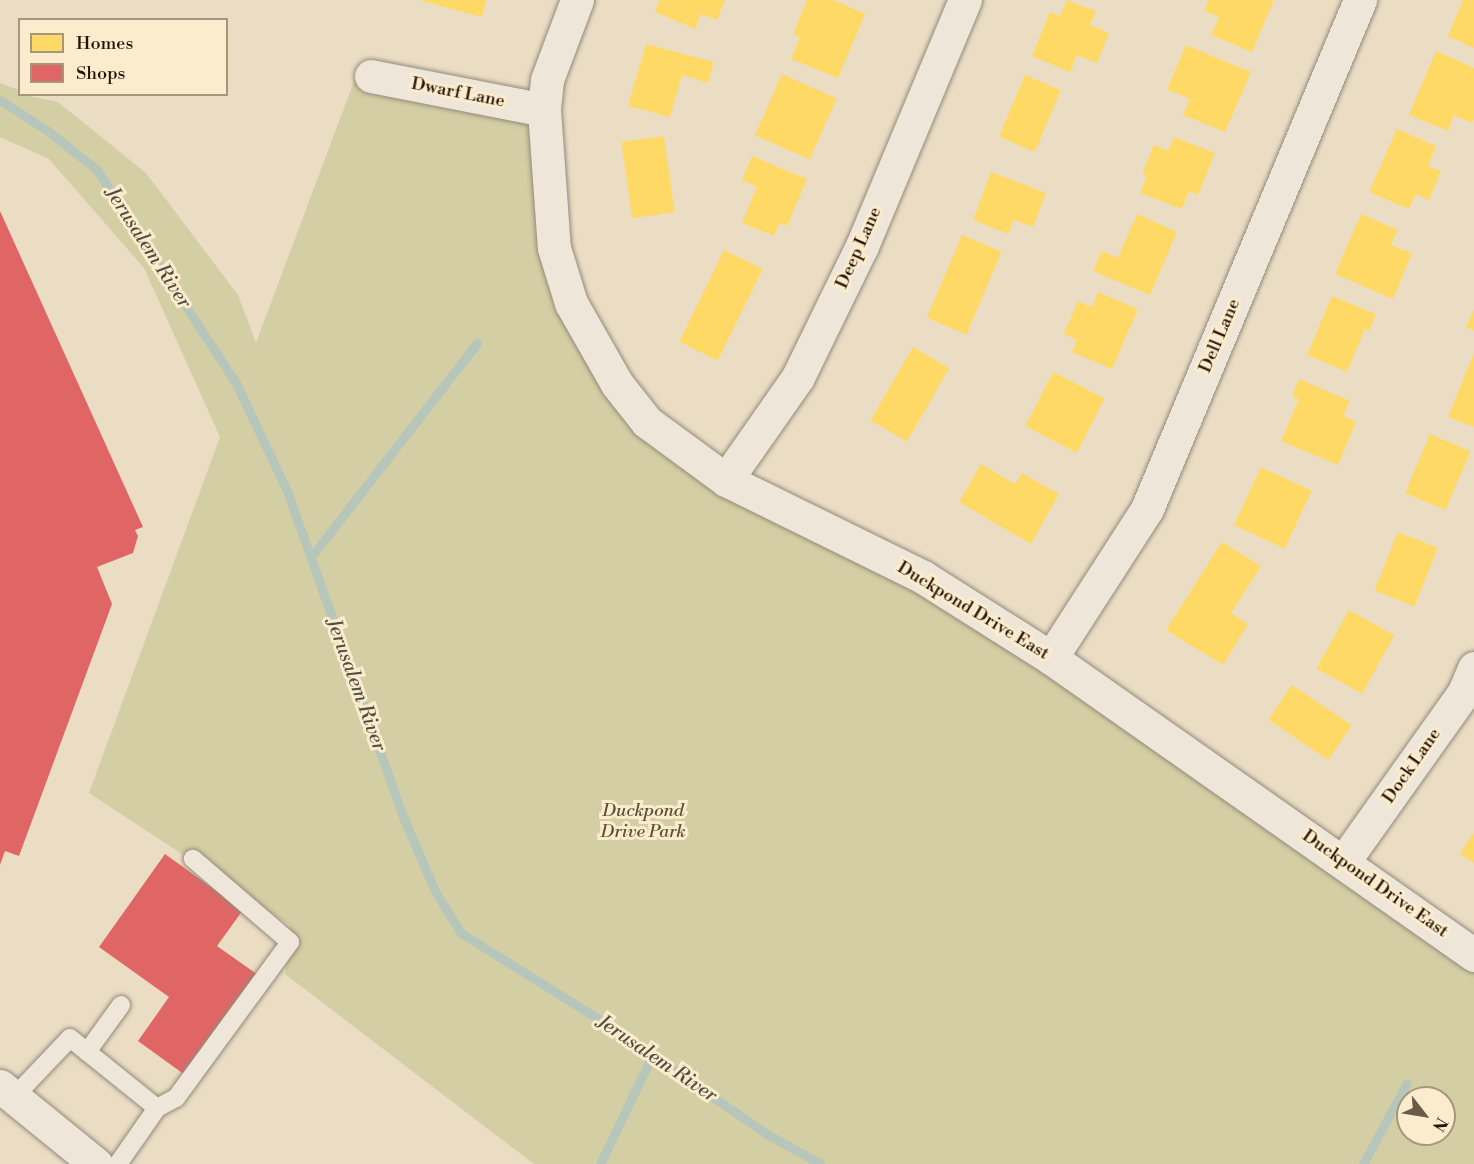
<!DOCTYPE html>
<html>
<head>
<meta charset="utf-8">
<style>
	body { margin:0 }
	#map { position:relative; width:1474px; height:1164px; overflow:hidden; background:#eaddc4; font-family:"Libre Bodoni",serif }
	div>[style] { position:absolute }
	.green>* { inset:0; background:#d4cea4 }
	.homes>* { inset:0; background:#ffd966; transform-origin:0 0 }
	.shops>* { inset:0; background:#e06666 }
	.stream>* { height:9px; margin:-4.5px; padding:0 4.5px; transform-origin:4.5px; border-radius:4.5px; background:#b6c6ba }
	.roads { filter:drop-shadow(0 0 2px #938a7a) drop-shadow(0 0 2px #938a7a) }
	.service>* { height:18px; margin:-9px; padding:0 9px; transform-origin:9px; border-radius:9px; background:#ede6d9 }
	.minor>* { height:33px; margin:-16.5px; padding:0 16.5px; transform-origin:16.5px; border-radius:16.5px; background:#ede6d9 }
	.secondary>* { height:33px; margin:-16.5px; padding:0 16.5px; transform-origin:16.5px; border-radius:16.5px; background:#ede6d9 }
	span { translate:-50% -50%; white-space:nowrap; text-align:center; line-height:1.15; -webkit-text-stroke:6px #fcecce; paint-order:stroke }
	.street-label { font-size:18px; color:#251404 }
	.park-label { font-size:18px; color:#5c5133; font-style:italic }
	.water-label { font-size:20px; color:#504f42; font-style:italic }
	.legend { position:absolute; left:18px; top:18px; width:210px; height:78px; box-sizing:border-box; background:#fcecce; border:2px solid #a6967d; margin:0; padding:8px 10px; list-style:none; font-size:18px; color:#251404 }
	.legend li { display:flex; align-items:center; gap:12px; height:30px }
	.legend b { width:30px; border:2px solid #a6967d }
	.north { position:absolute; left:1396px; top:1086px; width:60px; height:60px; box-sizing:border-box; background:#fcecce; border:2px solid #a6967d; border-radius:50%; rotate:121deg; font-size:16px; font-weight:700; line-height:24px; text-align:center; color:#251404 }
	.north::after { content:''; display:block; margin:auto; width:21px; height:27px; background:#6a5a47; clip-path:polygon(50% 0,100% 100%,50% 72%,0 100%) }
</style>
</head>
<body>
<div id="map">
	<div class="green">
		<div style="clip-path:polygon(evenodd,356px 76px,539px 115px,549px 252px,646px 429px,922px 583px,1474px 955px,1474px 1164px,534px 1164px,285px 974px,290px 925px,89px 793px,220px 437px,144px 268px,49px 159px,0 137px,0 83px,19px 90px,20px 94px,58px 102px,146px 173px,238px 295px,256px 343px,356px 76px,1408px 1098px,1444px 1098px,1444px 1134px,1408px 1134px,1408px 1098px)"></div>
	</div>
	<div class="homes">
		<div style="clip-path:polygon(419px 0,486px 0,482px 17px)"></div>
		<div style="clip-path:polygon(660px 0,725px 0,717px 20px,701px 14px,695px 29px,655px 12px)"></div>
		<div style="clip-path:polygon(807px 0,833px 0,865px 14px,838px 78px,791px 59px,800px 37px,793px 34px)"></div>
		<div style="clip-path:polygon(1067px 0,1096px 11px,1090px 25px,1109px 33px,1097px 63px,1077px 55px,1070px 72px,1032px 56px,1050px 12px,1060px 16px)"></div>
		<div style="clip-path:polygon(1209px 0,1274px 0,1252px 52px,1211px 35px,1219px 17px,1204px 11px)"></div>
		<div style="clip-path:polygon(1463px 0,1474px 0,1474px 48px,1448px 36px)"></div>
		<div style="clip-path:polygon(646px 44px,714px 62px,708px 83px,682px 75px,670px 117px,628px 106px)"></div>
		<div style="clip-path:polygon(1186px 45px,1251px 72px,1225px 132px,1183px 115px,1190px 99px,1167px 89px)"></div>
		<div style="clip-path:polygon(1436px 51px,1474px 68px,1474px 119px,1472px 123px,1454px 115px,1448px 131px,1409px 115px)"></div>
		<div style="left:782px;top:74px;width:60px;height:67px;rotate:24deg"></div>
		<div style="left:1025px;top:75px;width:39px;height:67px;rotate:23deg"></div>
		<div style="clip-path:polygon(1397px 129px,1436px 146px,1428px 166px,1441px 171px,1429px 200px,1416px 194px,1409px 209px,1369px 192px)"></div>
		<div style="left:664px;top:136px;width:77px;height:43px;rotate:82deg"></div>
		<div style="clip-path:polygon(1174px 137px,1215px 153px,1198px 195px,1189px 191px,1182px 209px,1140px 193px,1147px 175px,1142px 174px,1154px 145px,1168px 151px)"></div>
		<div style="clip-path:polygon(752px 156px,807px 179px,787px 226px,780px 223px,774px 236px,742px 223px,757px 187px,742px 180px)"></div>
		<div style="clip-path:polygon(991px 172px,1046px 193px,1033px 227px,1014px 220px,1008px 234px,973px 220px)"></div>
		<div style="clip-path:polygon(1137px 214px,1177px 232px,1150px 295px,1093px 271px,1102px 251px,1118px 258px)"></div>
		<div style="clip-path:polygon(1361px 214px,1398px 230px,1391px 245px,1412px 253px,1393px 299px,1335px 274px)"></div>
		<div style="left:962px;top:235px;width:43px;height:90px;rotate:23deg"></div>
		<div style="left:724px;top:250px;width:43px;height:102px;rotate:26deg"></div>
		<div style="clip-path:polygon(1098px 292px,1138px 309px,1112px 369px,1072px 352px,1077px 340px,1064px 334px,1078px 301px,1092px 307px)"></div>
		<div style="clip-path:polygon(1332px 296px,1376px 314px,1369px 331px,1365px 329px,1347px 372px,1307px 355px)"></div>
		<div style="clip-path:polygon(1474px 310px,1474px 331px,1466px 327px)"></div>
		<div style="left:913px;top:347px;width:42px;height:85px;rotate:30deg"></div>
		<div style="clip-path:polygon(1474px 353px,1474px 427px,1448px 417px)"></div>
		<div style="left:1053px;top:372px;width:58px;height:61px;rotate:27deg"></div>
		<div style="clip-path:polygon(1299px 379px,1350px 401px,1343px 416px,1356px 422px,1338px 465px,1281px 441px,1299px 399px,1292px 396px)"></div>
		<div style="left:1430px;top:434px;width:44px;height:64px;rotate:23deg"></div>
		<div style="clip-path:polygon(981px 464px,1015px 484px,1022px 473px,1059px 494px,1031px 544px,959px 502px)"></div>
		<div style="left:1261px;top:467px;width:56px;height:64px;rotate:25deg"></div>
		<div style="left:1398px;top:532px;width:43px;height:63px;rotate:22deg"></div>
		<div style="clip-path:polygon(1222px 542px,1261px 566px,1231px 613px,1248px 624px,1223px 665px,1166px 630px)"></div>
		<div style="left:1349px;top:610px;width:52px;height:67px;rotate:29deg"></div>
		<div style="left:1292px;top:685px;width:72px;height:42px;rotate:34deg"></div>
		<div style="clip-path:polygon(1474px 832px,1474px 863px,1460px 854px)"></div>
	</div>
	<div class="shops">
		<div style="clip-path:polygon(0 211px,143px 527px,135px 530px,138px 536px,133px 553px,97px 567px,112px 604px,19px 856px,5px 851px,0 865px)"></div>
		<div style="clip-path:polygon(165px 854px,243px 910px,217px 946px,258px 975px,185px 1075px,138px 1041px,169px 997px,99px 947px)"></div>
	</div>
	<div class="stream">
		<div style="left:0;top:100px;width:57px;rotate:32.9deg"></div>
		<div style="left:48px;top:131px;width:63px;rotate:38.5deg"></div>
		<div style="left:97px;top:170px;width:254px;rotate:56.9deg"></div>
		<div style="left:236px;top:383px;width:119px;rotate:64.7deg"></div>
		<div style="left:287px;top:491px;width:348px;rotate:70.4deg"></div>
		<div style="left:404px;top:819px;width:78px;rotate:66.7deg"></div>
		<div style="left:435px;top:891px;width:49px;rotate:58.2deg"></div>
		<div style="left:461px;top:933px;width:179px;rotate:32deg"></div>
		<div style="left:613px;top:1028px;width:185px;rotate:34.6deg"></div>
		<div style="left:765px;top:1133px;width:64px;rotate:29deg"></div>
		<div style="left:311px;top:557px;width:271px;rotate:-52.2deg"></div>
		<div style="left:600px;top:1164px;width:120px;rotate:-64.3deg"></div>
		<div style="left:1363px;top:1164px;width:92px;rotate:-61.5deg"></div>
	</div>
	<div class="roads">
		<div class="service">
			<div style="left:87px;top:1052px;width:58px;rotate:-54.1deg"></div>
			<div style="left:14px;top:1097px;width:81px;rotate:-46.5deg"></div>
			<div style="left:70px;top:1038px;width:112px;rotate:38.8deg"></div>
			<div style="left:157px;top:1108px;width:68px;rotate:124.9deg"></div>
			<div style="left:157px;top:1108px;width:21px;rotate:-28deg"></div>
			<div style="left:176px;top:1098px;width:193px;rotate:-53.8deg"></div>
			<div style="left:290px;top:942px;width:128px;rotate:-139.4deg"></div>
		</div>
		<div class="minor">
			<div style="left:577px;top:0;width:85px;rotate:110.6deg"></div>
			<div style="left:547px;top:80px;width:30px;rotate:96deg"></div>
			<div style="left:544px;top:110px;width:138px;rotate:85.9deg"></div>
			<div style="left:554px;top:248px;width:58px;rotate:72.8deg"></div>
			<div style="left:571px;top:303px;width:93px;rotate:60.4deg"></div>
			<div style="left:617px;top:384px;width:48px;rotate:51.7deg"></div>
			<div style="left:647px;top:422px;width:98px;rotate:36.3deg"></div>
			<div style="left:726px;top:480px;width:220px;rotate:26.2deg"></div>
			<div style="left:923px;top:577px;width:151px;rotate:32.3deg"></div>
			<div style="left:1051px;top:658px;width:517px;rotate:35.07deg"></div>
			<div style="left:371px;top:76px;width:176px;rotate:11.1deg"></div>
			<div style="left:726px;top:480px;width:126px;rotate:-55deg"></div>
			<div style="left:798px;top:377px;width:146px;rotate:-64deg"></div>
			<div style="left:862px;top:246px;width:267px;rotate:-67.3deg"></div>
			<div style="left:1051px;top:658px;width:177px;rotate:-57.2deg"></div>
			<div style="left:1147px;top:509px;width:552px;rotate:-67.29deg"></div>
			<div style="left:1344px;top:861px;width:207px;rotate:-54.6deg"></div>
			<div style="left:1464px;top:692px;width:26px;rotate:-67deg"></div>
		</div>
		<div class="secondary">
			<div style="left:0;top:1086px;width:124px;rotate:39.1deg"></div>
		</div>
	</div>
	<div class="street-label">
		<span style="left:458px;top:93px;rotate:11deg">Dwarf Lane</span>
		<span style="left:859px;top:248px;rotate:-66deg">Deep Lane</span>
		<span style="left:1220px;top:336px;rotate:-67deg">Dell Lane</span>
		<span style="left:973px;top:611px;rotate:31deg">Duckpond Drive East</span>
		<span style="left:1412px;top:766px;rotate:-55deg">Dock Lane</span>
		<span style="left:1375px;top:884px;rotate:35deg">Duckpond Drive East</span>
	</div>
	<div class="park-label">
		<span style="left:643px;top:822px">Duckpond<br>Drive Park</span>
	</div>
	<div class="water-label">
		<span style="left:148px;top:248px;rotate:57deg">Jerusalem River</span>
		<span style="left:356px;top:685px;rotate:70deg">Jerusalem River</span>
		<span style="left:657px;top:1059px;rotate:34deg">Jerusalem River</span>
	</div>
	<ul class="legend">
	<li><b style="height:16px;background:#ffd966"></b>Homes</li>
	<li><b style="height:16px;background:#e06666"></b>Shops</li>
	</ul>
	<div class="north">N</div>
</div>
</body>
</html>
